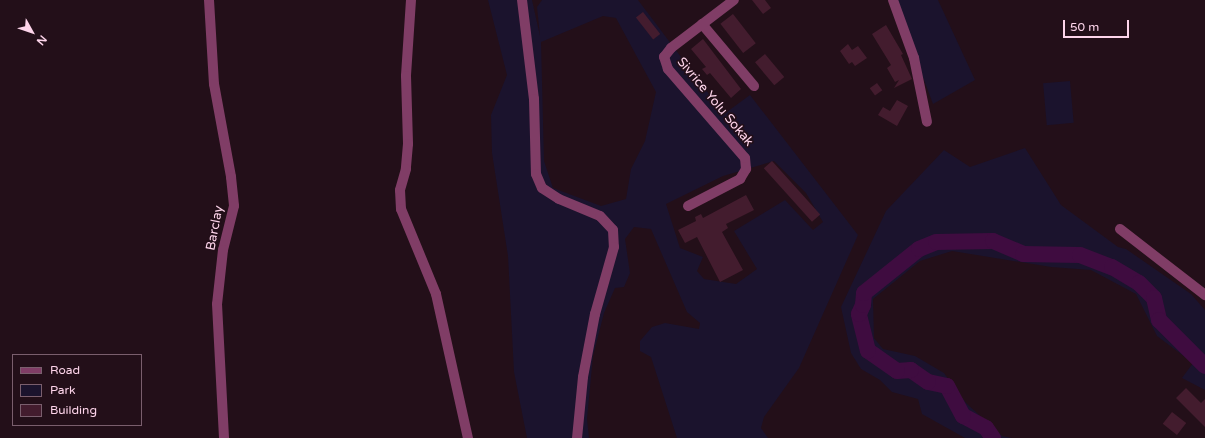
<!DOCTYPE html>
<html>
<head>
<meta charset="utf-8">
<style>
	body { margin:0 }
	#map { position:relative; width:1205px; height:438px; overflow:hidden; background:#230f19; font-family:"Varela Round",sans-serif }
	div>[style] { position:absolute }
	.green>* { inset:0; background:#1b132d; transform-origin:0 0 }
	.river>* { height:16px; margin:-8px; padding:0 8px; transform-origin:8px; border-radius:8px; background:#3f0c40 }
	.building>* { inset:0; background:#431c2e; transform-origin:0 0 }
	.minor>* { height:10px; margin:-5px; padding:0 5px; transform-origin:5px; border-radius:5px; background:#803d66 }
	span { translate:-50% -50%; white-space:nowrap; text-align:center; line-height:1.15; -webkit-text-stroke:3.5px #230f19; paint-order:stroke }
	.street-label { font-size:13px; color:#fdd4ea }
	.legend { position:absolute; left:12px; top:354px; width:130px; height:72px; box-sizing:border-box; background:#230f19; border:1px solid #7a5e6d; margin:0; padding:5px 7px; list-style:none; font-size:12px; color:#fdd4ea }
	.legend li { display:flex; align-items:center; gap:8px; height:20px }
	.legend b { width:20px; border:1px solid #7a5e6d }
	.north { position:absolute; left:12px; top:12px; width:40px; height:40px; -webkit-text-stroke:3px #230f19; paint-order:stroke; rotate:130deg; font-size:11px; font-weight:700; line-height:16px; text-align:center; color:#fdd4ea }
	.north::after { content:''; display:block; margin:auto; width:14px; height:18px; background:#fdd4ea; clip-path:polygon(50% 0,100% 100%,50% 72%,0 100%) }
	.scale { position:absolute; left:1063px; top:20px; width:66px; height:18px; box-sizing:border-box; border:2px solid #fdd4ea; border-top:0; padding-left:5px; font-size:12px; line-height:14px; white-space:nowrap; color:#fdd4ea; -webkit-text-stroke:3px #230f19; paint-order:stroke }
</style>
</head>
<body>
<div id="map">
	<div class="green">
		<div style="clip-path:polygon(evenodd,488px 0,532px 0,540px 36px,537px 7px,542px 0,638px 0,724px 114px,750px 95px,858px 235px,799px 368px,764px 417px,761px 428px,768px 438px,677px 438px,651px 357px,640px 351px,640px 341px,652px 327px,665px 323px,699px 329px,700px 323px,687px 312px,651px 229px,634px 227px,625px 239px,630px 273px,624px 287px,615px 288px,604px 313px,593px 356px,587px 419px,589px 438px,527px 438px,514px 372px,508px 256px,492px 153px,491px 115px,507px 75px,488px 0,603px 16px,616px 18px,656px 92px,645px 141px,631px 169px,626px 199px,601px 206px,553px 188px,544px 161px,541px 42px,603px 16px,488px 0,774px 161px,806px 193px,823px 222px,813px 230px,785px 200px,734px 231px,757px 269px,736px 284px,704px 279px,697px 271px,703px 257px,680px 248px,666px 204px,723px 176px,774px 161px)"></div>
		<div style="clip-path:polygon(894px 0,938px 0,975px 80px,933px 104px)"></div>
		<div style="left:1070px;top:81px;width:42px;height:27px;rotate:85deg"></div>
		<div style="clip-path:polygon(1025px 148px,1061px 205px,1118px 247px,1126px 249px,1191px 294px,1205px 310px,1205px 390px,1182px 378px,1193px 363px,1157px 336px,1136px 294px,1091px 270px,1051px 267px,952px 251px,920px 261px,873px 299px,874px 338px,883px 349px,915px 356px,944px 373px,966px 403px,1002px 436px,1012px 438px,965px 438px,922px 414px,918px 399px,892px 392px,880px 380px,861px 369px,851px 353px,841px 307px,886px 211px,944px 150px,970px 167px)"></div>
	</div>
	<div class="river">
		<div style="left:993px;top:438px;width:12px;rotate:-125deg"></div>
		<div style="left:986px;top:428px;width:26px;rotate:-152deg"></div>
		<div style="left:963px;top:416px;width:34px;rotate:-118deg"></div>
		<div style="left:947px;top:386px;width:19px;rotate:-168deg"></div>
		<div style="left:928px;top:382px;width:21px;rotate:-145deg"></div>
		<div style="left:911px;top:370px;width:14px;rotate:176deg"></div>
		<div style="left:897px;top:371px;width:35px;rotate:-145deg"></div>
		<div style="left:868px;top:351px;width:38px;rotate:-104deg"></div>
		<div style="left:859px;top:314px;width:10px;rotate:-66deg"></div>
		<div style="left:863px;top:305px;width:12px;rotate:-85deg"></div>
		<div style="left:864px;top:293px;width:70px;rotate:-38.7deg"></div>
		<div style="left:919px;top:249px;width:18px;rotate:-22deg"></div>
		<div style="left:936px;top:242px;width:57px;rotate:-1deg"></div>
		<div style="left:993px;top:241px;width:33px;rotate:23deg"></div>
		<div style="left:1023px;top:254px;width:57px;rotate:1deg"></div>
		<div style="left:1080px;top:255px;width:34px;rotate:21deg"></div>
		<div style="left:1112px;top:267px;width:31px;rotate:31deg"></div>
		<div style="left:1139px;top:283px;width:21px;rotate:45deg"></div>
		<div style="left:1154px;top:298px;width:23px;rotate:77deg"></div>
		<div style="left:1159px;top:320px;width:65px;rotate:45deg"></div>
	</div>
	<div class="building">
		<div style="clip-path:polygon(752px 0,765px 0,771px 8px,763px 14px)"></div>
		<div style="left:643px;top:12px;width:28px;height:9px;rotate:52deg"></div>
		<div style="left:733px;top:14px;width:37px;height:16px;rotate:52deg"></div>
		<div style="clip-path:polygon(886px 25px,903px 54px,901px 55px,912px 79px,894px 88px,899px 80px,895px 82px,887px 68px,891px 65px,872px 34px)"></div>
		<div style="clip-path:polygon(703px 39px,741px 89px,731px 98px,710px 73px,707px 75px,702px 69px,706px 67px,691px 49px)"></div>
		<div style="clip-path:polygon(848px 44px,852px 50px,858px 46px,867px 58px,855px 66px,852px 62px,849px 64px,840px 51px)"></div>
		<div style="left:765px;top:54px;width:30px;height:13px;rotate:50deg"></div>
		<div style="left:877px;top:83px;width:9px;height:9px;rotate:54deg"></div>
		<div style="clip-path:polygon(897px 100px,908px 106px,897px 126px,878px 115px,883px 107px,890px 111px)"></div>
		<div style="left:772px;top:161px;width:72px;height:11px;rotate:48deg"></div>
		<div style="clip-path:polygon(746px 195px,754px 210px,726px 224px,728px 228px,722px 232px,743px 270px,720px 282px,697px 237px,685px 243px,678px 230px,696px 221px,695px 217px,701px 214px,703px 218px)"></div>
		<div style="clip-path:polygon(1186px 388px,1201px 403px,1205px 399px,1205px 427px,1176px 398px)"></div>
		<div style="left:1172px;top:412px;width:18px;height:15px;rotate:38deg"></div>
	</div>
	<div class="minor">
		<div style="left:209px;top:0;width:84px;rotate:86.6deg"></div>
		<div style="left:214px;top:84px;width:95px;rotate:79.6deg"></div>
		<div style="left:231px;top:177px;width:29px;rotate:84deg"></div>
		<div style="left:234px;top:206px;width:45px;rotate:104deg"></div>
		<div style="left:223px;top:250px;width:54px;rotate:96.3deg"></div>
		<div style="left:217px;top:304px;width:134px;rotate:87deg"></div>
		<div style="left:411px;top:0;width:76px;rotate:93.8deg"></div>
		<div style="left:406px;top:76px;width:68px;rotate:88.3deg"></div>
		<div style="left:408px;top:144px;width:25px;rotate:95deg"></div>
		<div style="left:406px;top:169px;width:22px;rotate:106deg"></div>
		<div style="left:400px;top:190px;width:19px;rotate:87deg"></div>
		<div style="left:401px;top:209px;width:92px;rotate:67.6deg"></div>
		<div style="left:436px;top:294px;width:148px;rotate:77.5deg"></div>
		<div style="left:522px;top:0;width:100px;rotate:83.1deg"></div>
		<div style="left:534px;top:99px;width:75px;rotate:88.5deg"></div>
		<div style="left:536px;top:174px;width:15px;rotate:67deg"></div>
		<div style="left:542px;top:188px;width:20px;rotate:33deg"></div>
		<div style="left:559px;top:199px;width:44px;rotate:22.5deg"></div>
		<div style="left:600px;top:216px;width:19px;rotate:47deg"></div>
		<div style="left:613px;top:230px;width:17px;rotate:87deg"></div>
		<div style="left:614px;top:247px;width:70px;rotate:105.8deg"></div>
		<div style="left:595px;top:314px;width:64px;rotate:100.8deg"></div>
		<div style="left:583px;top:377px;width:61px;rotate:95.6deg"></div>
		<div style="left:893px;top:0;width:62px;rotate:70.1deg"></div>
		<div style="left:914px;top:58px;width:65px;rotate:78.5deg"></div>
		<div style="left:702px;top:24px;width:81px;rotate:50deg"></div>
		<div style="left:688px;top:206px;width:59px;rotate:-27.4deg"></div>
		<div style="left:740px;top:179px;width:12px;rotate:-59deg"></div>
		<div style="left:746px;top:169px;width:11px;rotate:-95deg"></div>
		<div style="left:745px;top:158px;width:118px;rotate:-130.9deg"></div>
		<div style="left:668px;top:69px;width:13px;rotate:-108deg"></div>
		<div style="left:664px;top:57px;width:11px;rotate:-52deg"></div>
		<div style="left:671px;top:48px;width:79px;rotate:-37.3deg"></div>
		<div style="left:1120px;top:229px;width:108px;rotate:37.8deg"></div>
	</div>
	<div class="street-label">
		<span style="left:715px;top:102px;rotate:50deg">Sivrice Yolu Sokak</span>
		<span style="left:215px;top:228px;rotate:-79deg">Barclay</span>
	</div>
	<ul class="legend">
	<li><b style="height:5px;background:#803d66"></b>Road</li>
	<li><b style="height:11px;background:#1b132d"></b>Park</li>
	<li><b style="height:11px;background:#431c2e"></b>Building</li>
	</ul>
	<div class="north">N</div>
	<div class="scale">50 m</div>
</div>
</body>
</html>
